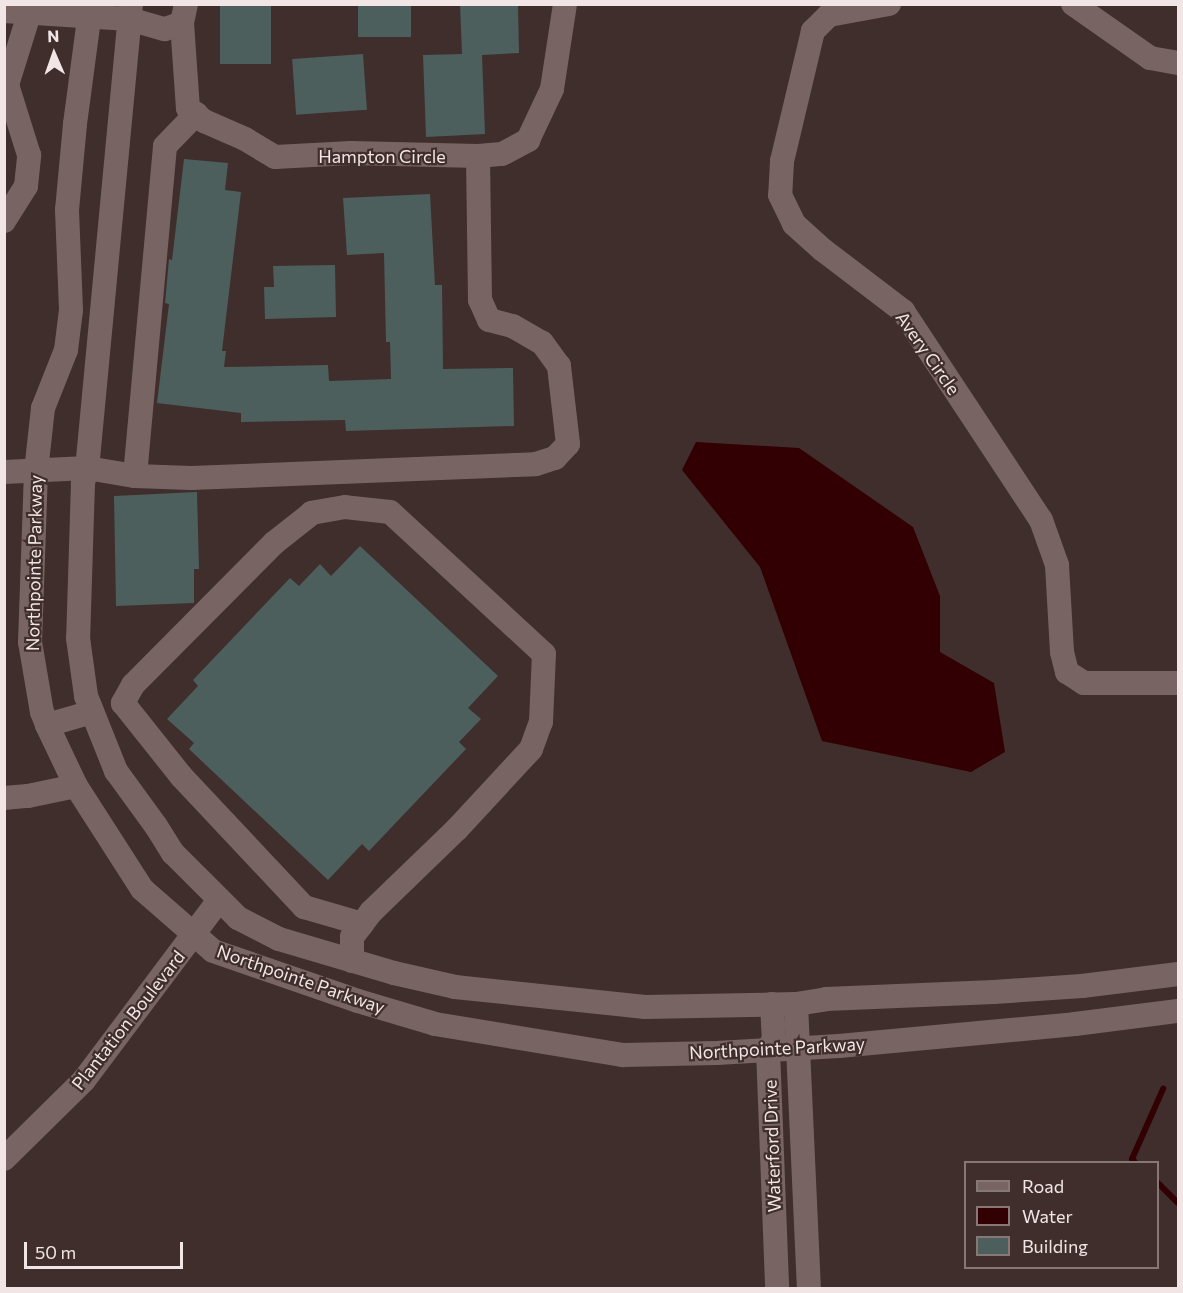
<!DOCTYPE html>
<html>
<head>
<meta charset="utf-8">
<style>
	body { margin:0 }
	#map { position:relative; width:1183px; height:1293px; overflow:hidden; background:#3f2e2c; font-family:Commissioner,sans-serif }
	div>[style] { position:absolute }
	.water>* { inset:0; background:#320002 }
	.stream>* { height:6px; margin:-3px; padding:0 3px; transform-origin:3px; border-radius:3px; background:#320002 }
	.building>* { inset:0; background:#4c5f5d; transform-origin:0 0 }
	.street>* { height:24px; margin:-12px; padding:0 12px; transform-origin:12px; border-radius:12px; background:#786563 }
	span { translate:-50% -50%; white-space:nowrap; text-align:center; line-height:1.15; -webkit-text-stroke:4.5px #3f2e2c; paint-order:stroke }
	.street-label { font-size:18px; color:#f1e6e5 }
	.frame { position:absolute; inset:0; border:6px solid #f1e6e5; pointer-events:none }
	.legend { position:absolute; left:964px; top:1161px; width:195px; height:108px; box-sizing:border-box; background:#3f2e2c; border:2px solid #867876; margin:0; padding:8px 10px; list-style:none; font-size:18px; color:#f1e6e5 }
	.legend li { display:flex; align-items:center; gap:12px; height:30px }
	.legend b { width:30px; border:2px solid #867876 }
	.north { position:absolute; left:24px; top:24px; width:60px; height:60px; -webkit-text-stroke:4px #3f2e2c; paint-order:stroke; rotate:358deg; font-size:16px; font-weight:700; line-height:24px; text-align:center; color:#f1e6e5 }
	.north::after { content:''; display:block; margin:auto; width:21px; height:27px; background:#f1e6e5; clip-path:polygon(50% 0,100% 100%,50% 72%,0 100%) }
	.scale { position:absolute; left:24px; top:1242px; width:159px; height:27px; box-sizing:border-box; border:3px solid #f1e6e5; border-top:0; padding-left:8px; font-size:18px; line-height:21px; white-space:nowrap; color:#f1e6e5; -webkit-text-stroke:4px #3f2e2c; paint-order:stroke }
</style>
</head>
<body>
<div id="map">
	<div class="water">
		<div style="clip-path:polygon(696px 442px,799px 448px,913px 527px,940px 596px,940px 652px,994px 683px,1005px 752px,971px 772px,822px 741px,760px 567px,682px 470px)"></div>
	</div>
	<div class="stream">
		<div style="left:1135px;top:1162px;width:4px;rotate:-135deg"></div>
		<div style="left:1132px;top:1159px;width:77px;rotate:-66.1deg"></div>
		<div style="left:1158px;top:1183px;width:28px;rotate:45deg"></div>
	</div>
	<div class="building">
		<div style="left:220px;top:4px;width:51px;height:60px"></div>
		<div style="left:358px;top:4px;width:53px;height:33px"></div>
		<div style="clip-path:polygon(460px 4px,518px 4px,519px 53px,482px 55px,485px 134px,426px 137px,423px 55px,462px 54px)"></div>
		<div style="left:363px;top:54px;width:56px;height:71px;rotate:86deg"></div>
		<div style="clip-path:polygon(184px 159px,228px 163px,225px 190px,241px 192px,222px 351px,226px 351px,224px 367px,328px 365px,329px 381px,391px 379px,390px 342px,386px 342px,384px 253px,347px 255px,343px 198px,430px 194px,435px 285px,442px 285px,443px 369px,513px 368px,514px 426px,346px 431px,345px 420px,241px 422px,241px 413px,157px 403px,169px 304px,165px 303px,169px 259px,172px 260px)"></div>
		<div style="clip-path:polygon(335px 265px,336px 317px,265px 319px,264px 287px,274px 287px,273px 266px)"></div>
		<div style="clip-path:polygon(197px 492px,199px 569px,194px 569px,194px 603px,116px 606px,114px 496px)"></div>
		<div style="clip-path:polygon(360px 546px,498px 676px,468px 708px,481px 719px,459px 742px,466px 749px,369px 851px,362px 844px,328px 880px,189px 749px,194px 743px,167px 719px,198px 686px,193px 680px,290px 578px,299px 586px,320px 564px,331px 576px)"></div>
	</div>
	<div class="street">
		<div style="left:91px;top:4px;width:121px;rotate:97.6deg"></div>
		<div style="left:75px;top:124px;width:86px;rotate:95.3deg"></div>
		<div style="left:67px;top:210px;width:100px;rotate:87.7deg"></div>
		<div style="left:71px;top:310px;width:40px;rotate:97.1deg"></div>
		<div style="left:66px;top:350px;width:62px;rotate:111.6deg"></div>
		<div style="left:43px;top:408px;width:63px;rotate:96.3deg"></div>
		<div style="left:36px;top:471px;width:171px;rotate:92deg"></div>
		<div style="left:30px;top:642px;width:71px;rotate:80.3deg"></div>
		<div style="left:42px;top:712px;width:14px;rotate:69deg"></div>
		<div style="left:47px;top:725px;width:68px;rotate:64.6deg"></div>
		<div style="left:76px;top:786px;width:122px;rotate:57.3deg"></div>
		<div style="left:142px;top:889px;width:94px;rotate:41.1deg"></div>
		<div style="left:213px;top:951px;width:153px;rotate:19deg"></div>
		<div style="left:358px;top:1001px;width:80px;rotate:16.6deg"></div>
		<div style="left:435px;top:1024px;width:191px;rotate:9.4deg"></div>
		<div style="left:623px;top:1055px;width:94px;rotate:-1.2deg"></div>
		<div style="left:717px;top:1053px;width:122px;rotate:-3.3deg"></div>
		<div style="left:839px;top:1046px;width:237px;rotate:-5.3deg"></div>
		<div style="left:1075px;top:1024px;width:104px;rotate:-7.2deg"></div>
		<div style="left:131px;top:4px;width:466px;rotate:95.4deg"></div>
		<div style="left:87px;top:468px;width:16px;rotate:105deg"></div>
		<div style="left:83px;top:483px;width:155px;rotate:91.8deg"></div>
		<div style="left:78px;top:638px;width:59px;rotate:82.1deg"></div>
		<div style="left:86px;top:696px;width:81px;rotate:68.2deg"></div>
		<div style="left:116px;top:771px;width:68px;rotate:54deg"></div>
		<div style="left:156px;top:826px;width:32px;rotate:58deg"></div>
		<div style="left:173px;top:853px;width:92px;rotate:45deg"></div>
		<div style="left:238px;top:918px;width:46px;rotate:27.1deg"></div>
		<div style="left:279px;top:939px;width:120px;rotate:16.5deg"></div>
		<div style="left:394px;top:973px;width:63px;rotate:12.9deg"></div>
		<div style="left:455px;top:987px;width:191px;rotate:6deg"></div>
		<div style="left:645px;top:1007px;width:151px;rotate:-1.1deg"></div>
		<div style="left:796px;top:1004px;width:30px;rotate:-9deg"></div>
		<div style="left:826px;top:999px;width:168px;rotate:-2.4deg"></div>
		<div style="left:994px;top:992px;width:88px;rotate:-3.9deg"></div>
		<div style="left:1082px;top:986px;width:97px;rotate:-7.1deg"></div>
		<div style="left:186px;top:4px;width:19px;rotate:102deg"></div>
		<div style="left:182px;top:23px;width:85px;rotate:86deg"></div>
		<div style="left:188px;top:108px;width:21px;rotate:39deg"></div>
		<div style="left:204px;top:121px;width:45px;rotate:23.7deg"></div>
		<div style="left:245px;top:139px;width:35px;rotate:31deg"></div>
		<div style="left:275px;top:157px;width:76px;rotate:-3deg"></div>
		<div style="left:351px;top:153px;width:127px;rotate:1.4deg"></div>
		<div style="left:478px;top:156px;width:24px;rotate:-5deg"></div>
		<div style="left:502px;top:154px;width:30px;rotate:-28deg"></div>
		<div style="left:528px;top:140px;width:56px;rotate:-64.8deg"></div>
		<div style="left:552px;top:89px;width:86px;rotate:-81.3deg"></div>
		<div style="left:889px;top:4px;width:61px;rotate:169.6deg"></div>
		<div style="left:829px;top:15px;width:23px;rotate:135deg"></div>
		<div style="left:813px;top:31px;width:134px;rotate:103.4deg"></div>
		<div style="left:782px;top:161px;width:34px;rotate:93deg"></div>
		<div style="left:780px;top:195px;width:32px;rotate:64deg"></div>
		<div style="left:794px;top:224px;width:39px;rotate:42deg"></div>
		<div style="left:823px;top:250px;width:101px;rotate:37.3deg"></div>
		<div style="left:903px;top:311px;width:250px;rotate:56.6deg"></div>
		<div style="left:1041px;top:520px;width:48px;rotate:70.4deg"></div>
		<div style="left:1057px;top:565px;width:87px;rotate:86.7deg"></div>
		<div style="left:1062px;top:652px;width:21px;rotate:76deg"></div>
		<div style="left:1067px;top:672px;width:20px;rotate:33deg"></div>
		<div style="left:1084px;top:683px;width:94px"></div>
		<div style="left:1073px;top:4px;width:94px;rotate:35deg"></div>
		<div style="left:1150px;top:58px;width:28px;rotate:10deg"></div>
		<div style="left:4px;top:11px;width:125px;rotate:3.7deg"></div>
		<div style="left:129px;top:19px;width:37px;rotate:16deg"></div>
		<div style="left:165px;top:29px;width:18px;rotate:-19deg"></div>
		<div style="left:4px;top:221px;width:41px;rotate:-57.8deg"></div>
		<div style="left:26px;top:186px;width:31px;rotate:-84deg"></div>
		<div style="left:29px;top:155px;width:73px;rotate:-107.4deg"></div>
		<div style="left:7px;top:85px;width:77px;rotate:-72.7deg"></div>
		<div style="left:4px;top:472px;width:83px;rotate:-2.8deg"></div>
		<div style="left:87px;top:468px;width:49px;rotate:9.5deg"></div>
		<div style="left:135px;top:476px;width:56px;rotate:2deg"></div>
		<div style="left:191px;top:478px;width:345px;rotate:-2.3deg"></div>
		<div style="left:536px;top:464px;width:20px;rotate:-18deg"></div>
		<div style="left:555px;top:458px;width:19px;rotate:-47deg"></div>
		<div style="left:568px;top:444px;width:79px;rotate:-96.6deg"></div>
		<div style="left:559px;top:366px;width:29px;rotate:-126deg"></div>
		<div style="left:542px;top:343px;width:34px;rotate:-150deg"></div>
		<div style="left:512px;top:326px;width:24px;rotate:-165deg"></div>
		<div style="left:489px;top:320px;width:22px;rotate:-114deg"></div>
		<div style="left:480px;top:300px;width:144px;rotate:-90.8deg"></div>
		<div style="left:135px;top:476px;width:331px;rotate:-84.8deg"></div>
		<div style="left:165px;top:146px;width:45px;rotate:-45.9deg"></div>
		<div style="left:47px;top:725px;width:47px;rotate:-16.1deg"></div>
		<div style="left:4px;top:798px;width:24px;rotate:-5deg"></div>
		<div style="left:28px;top:796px;width:49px;rotate:-11.8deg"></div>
		<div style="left:352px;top:961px;width:24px;rotate:-90deg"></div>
		<div style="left:352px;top:937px;width:16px;rotate:-52deg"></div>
		<div style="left:362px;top:924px;width:15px;rotate:-53deg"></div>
		<div style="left:371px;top:912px;width:120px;rotate:-44deg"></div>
		<div style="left:457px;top:829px;width:109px;rotate:-47.2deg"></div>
		<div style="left:531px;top:749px;width:29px;rotate:-70deg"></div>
		<div style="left:541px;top:722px;width:68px;rotate:-87.5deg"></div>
		<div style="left:544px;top:654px;width:209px;rotate:-137.3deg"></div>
		<div style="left:390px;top:512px;width:45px;rotate:-173.7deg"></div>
		<div style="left:345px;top:507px;width:34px;rotate:170deg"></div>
		<div style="left:312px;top:513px;width:48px;rotate:141.7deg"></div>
		<div style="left:274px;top:543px;width:200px;rotate:134.8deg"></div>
		<div style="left:133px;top:685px;width:21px;rotate:119deg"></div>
		<div style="left:123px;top:703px;width:93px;rotate:51.5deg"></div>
		<div style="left:181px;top:776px;width:180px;rotate:46.8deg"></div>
		<div style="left:304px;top:907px;width:60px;rotate:16.3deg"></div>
		<div style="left:772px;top:1004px;width:35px;rotate:87deg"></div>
		<div style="left:774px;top:1039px;width:13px;rotate:119deg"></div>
		<div style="left:768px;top:1050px;width:238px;rotate:87.8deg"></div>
		<div style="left:796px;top:1004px;width:284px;rotate:87.4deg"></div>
		<div style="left:4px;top:1159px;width:112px;rotate:-44.6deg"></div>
		<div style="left:84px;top:1080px;width:225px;rotate:-53.1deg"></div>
	</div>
	<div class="street-label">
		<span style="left:382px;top:156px">Hampton Circle</span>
		<span style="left:928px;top:353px;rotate:55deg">Avery Circle</span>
		<span style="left:34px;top:563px;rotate:-89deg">Northpointe Parkway</span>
		<span style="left:301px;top:979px;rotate:19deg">Northpointe Parkway</span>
		<span style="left:128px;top:1020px;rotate:-52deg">Plantation Boulevard</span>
		<span style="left:777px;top:1048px;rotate:-3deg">Northpointe Parkway</span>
		<span style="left:772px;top:1146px;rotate:-92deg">Waterford Drive</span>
	</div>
	<div class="frame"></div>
	<ul class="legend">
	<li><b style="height:8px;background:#786563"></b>Road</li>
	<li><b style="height:16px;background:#320002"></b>Water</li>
	<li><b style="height:16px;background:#4c5f5d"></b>Building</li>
	</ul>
	<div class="north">N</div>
	<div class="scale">50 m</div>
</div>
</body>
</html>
